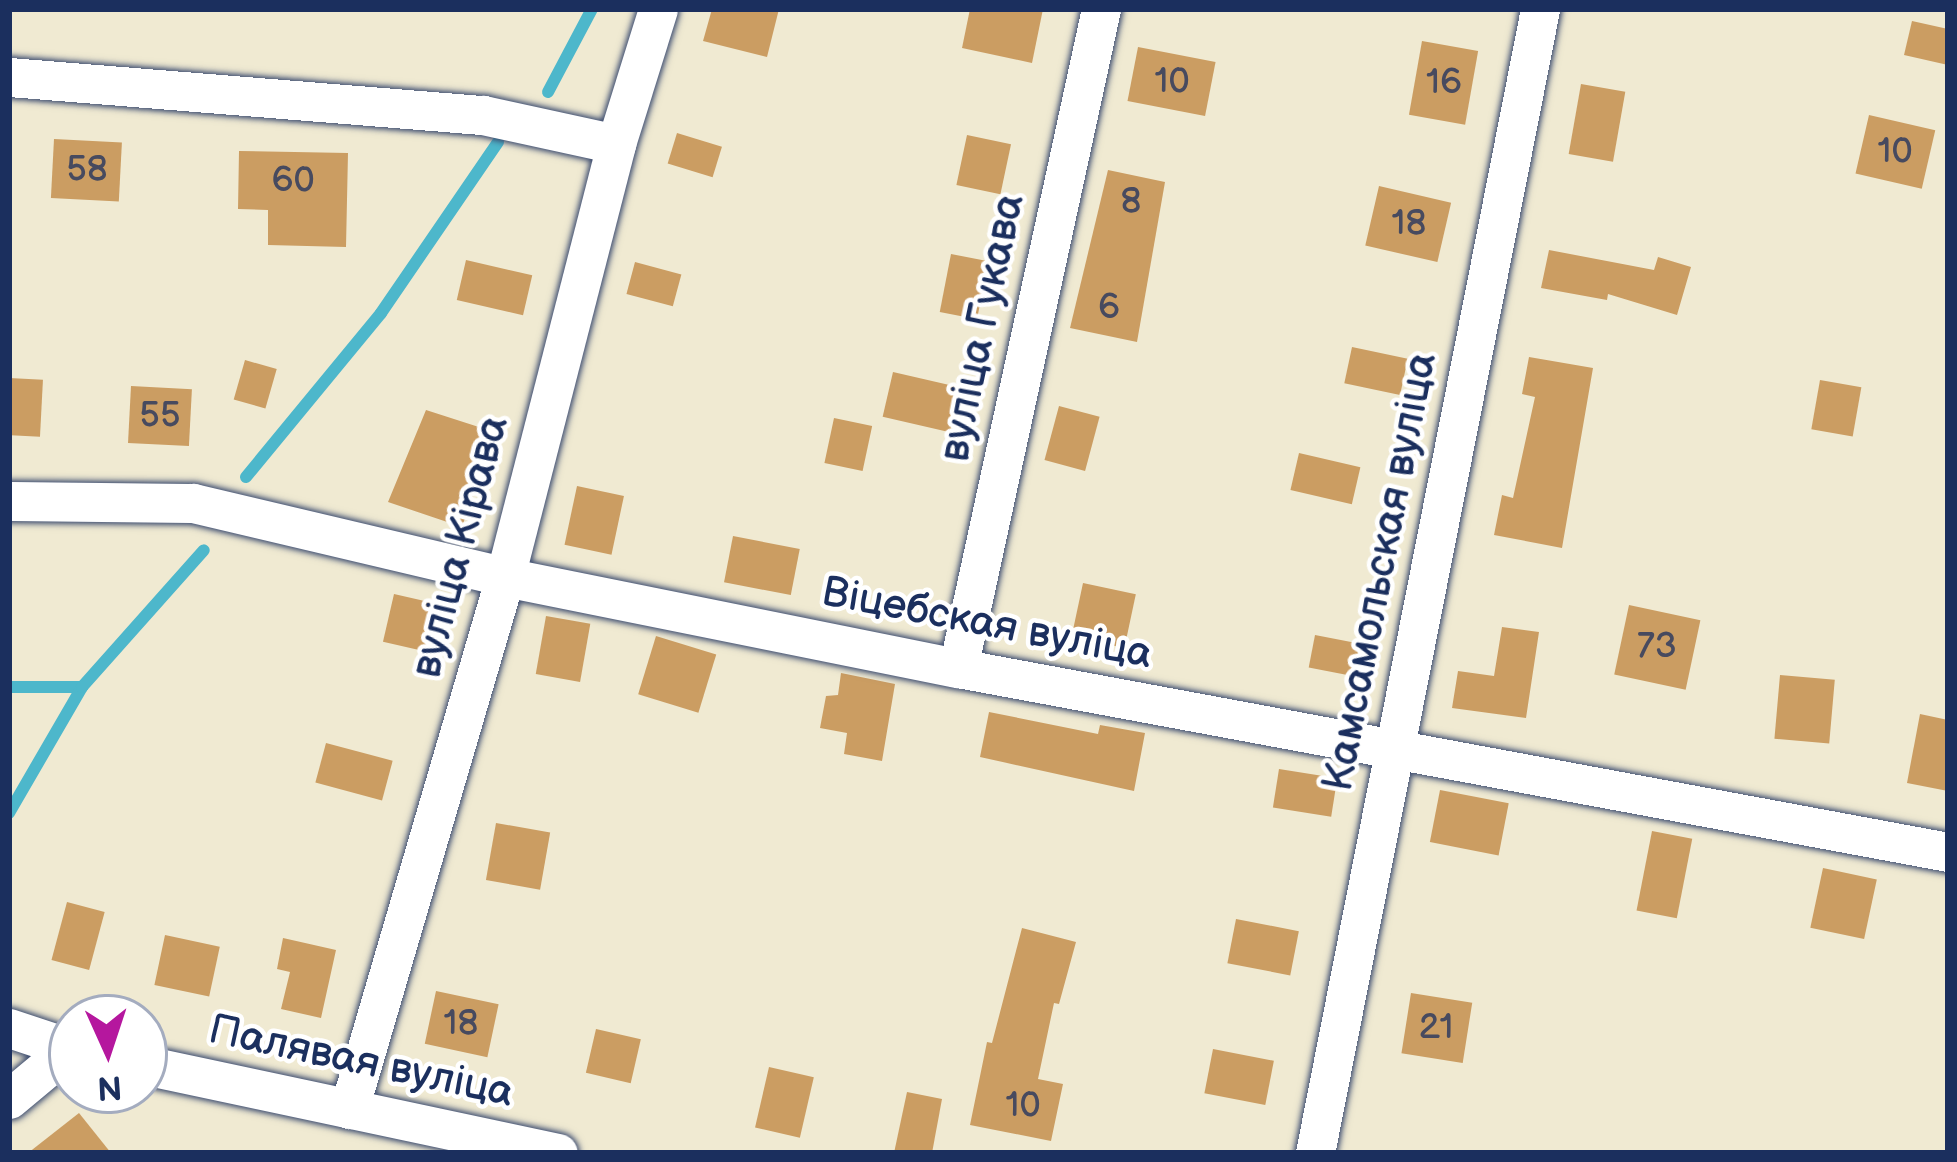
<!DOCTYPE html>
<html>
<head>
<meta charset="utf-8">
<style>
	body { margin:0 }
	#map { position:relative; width:1957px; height:1162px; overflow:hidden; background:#f0ead2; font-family:"Balsamiq Sans",sans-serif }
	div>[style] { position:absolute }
	.stream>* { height:12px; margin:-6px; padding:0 6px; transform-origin:6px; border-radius:6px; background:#4db7cb }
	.building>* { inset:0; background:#cb9d62; transform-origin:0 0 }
	.roads { filter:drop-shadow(0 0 3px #3b4b6f) drop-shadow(0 0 3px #3b4b6f) }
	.minor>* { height:39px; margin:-19.5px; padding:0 19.5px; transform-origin:19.5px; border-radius:19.5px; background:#fff }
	span { translate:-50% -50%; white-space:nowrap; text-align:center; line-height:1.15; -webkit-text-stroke:9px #fff; paint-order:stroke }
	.number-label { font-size:36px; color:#474a5f }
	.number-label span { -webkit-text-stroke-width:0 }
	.street-label { font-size:42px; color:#1b2f5e }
	.frame { position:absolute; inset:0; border:12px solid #1b2f5e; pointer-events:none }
	.north { position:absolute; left:48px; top:994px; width:120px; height:120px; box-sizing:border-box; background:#fff; border:3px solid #a4acbf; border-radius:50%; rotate:177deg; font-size:33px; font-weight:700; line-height:48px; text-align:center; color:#1b2f5e }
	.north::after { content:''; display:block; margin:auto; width:42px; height:54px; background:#b5179e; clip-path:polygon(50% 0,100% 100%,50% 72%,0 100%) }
</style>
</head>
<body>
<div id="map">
	<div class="stream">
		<div style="left:548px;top:92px;width:94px;rotate:-62.1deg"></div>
		<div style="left:246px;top:477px;width:212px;rotate:-50.5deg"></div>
		<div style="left:381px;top:313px;width:207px;rotate:-55.6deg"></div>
		<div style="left:9px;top:687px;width:73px"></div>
		<div style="left:9px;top:813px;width:146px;rotate:-59.9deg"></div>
		<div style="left:82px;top:687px;width:183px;rotate:-48.3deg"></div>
	</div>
	<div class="building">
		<div style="clip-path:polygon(712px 9px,779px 9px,767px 57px,703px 41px)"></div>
		<div style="clip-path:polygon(970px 9px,1043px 9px,1032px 63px,962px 48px)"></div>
		<div style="clip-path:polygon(1912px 21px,1948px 29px,1948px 65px,1904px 55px)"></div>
		<div style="left:1422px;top:41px;width:57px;height:75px;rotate:10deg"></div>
		<div style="left:1138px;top:47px;width:79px;height:55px;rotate:11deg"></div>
		<div style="left:1581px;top:84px;width:45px;height:71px;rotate:10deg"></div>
		<div style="left:1869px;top:115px;width:68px;height:60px;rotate:13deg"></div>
		<div style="left:677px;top:133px;width:47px;height:32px;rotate:17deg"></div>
		<div style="left:967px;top:135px;width:45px;height:51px;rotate:12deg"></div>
		<div style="left:54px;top:139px;width:68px;height:59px;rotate:3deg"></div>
		<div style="clip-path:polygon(239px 151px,348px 153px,346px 247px,268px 245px,268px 210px,238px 209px)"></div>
		<div style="clip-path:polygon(1108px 170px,1165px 182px,1137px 342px,1070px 328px)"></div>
		<div style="left:1379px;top:186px;width:74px;height:61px;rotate:13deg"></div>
		<div style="clip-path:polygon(1549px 250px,1654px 270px,1658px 257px,1691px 267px,1677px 315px,1608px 294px,1607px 300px,1541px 288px)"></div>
		<div style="left:951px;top:254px;width:38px;height:59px;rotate:11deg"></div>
		<div style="left:466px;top:260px;width:68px;height:41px;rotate:13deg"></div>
		<div style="left:635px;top:262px;width:48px;height:33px;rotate:15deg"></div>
		<div style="left:1352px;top:347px;width:57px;height:37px;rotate:12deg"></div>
		<div style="clip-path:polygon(1529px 357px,1593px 368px,1562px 548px,1494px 535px,1502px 495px,1513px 498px,1535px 397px,1522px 394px)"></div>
		<div style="left:245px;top:360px;width:33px;height:41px;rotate:16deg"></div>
		<div style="left:893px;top:372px;width:69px;height:46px;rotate:13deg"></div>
		<div style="left:9px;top:378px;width:34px;height:57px;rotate:3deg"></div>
		<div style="left:1820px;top:380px;width:42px;height:50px;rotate:10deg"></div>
		<div style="left:131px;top:386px;width:61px;height:57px;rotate:3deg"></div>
		<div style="left:1059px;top:406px;width:42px;height:56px;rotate:15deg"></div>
		<div style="clip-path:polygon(426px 410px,485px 429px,470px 474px,479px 477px,462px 527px,388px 502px)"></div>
		<div style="left:834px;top:418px;width:39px;height:46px;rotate:12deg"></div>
		<div style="left:1299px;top:453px;width:63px;height:38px;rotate:13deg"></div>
		<div style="left:577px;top:486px;width:48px;height:60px;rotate:12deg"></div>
		<div style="left:733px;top:536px;width:68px;height:47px;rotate:11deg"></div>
		<div style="left:1083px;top:583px;width:54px;height:55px;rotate:12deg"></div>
		<div style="left:394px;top:594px;width:46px;height:49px;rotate:13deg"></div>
		<div style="left:1629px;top:605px;width:73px;height:71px;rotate:12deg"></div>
		<div style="left:546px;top:616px;width:45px;height:59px;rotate:10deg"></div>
		<div style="clip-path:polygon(1502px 627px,1539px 632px,1526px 718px,1452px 708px,1458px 671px,1494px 676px)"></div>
		<div style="left:1315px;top:635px;width:46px;height:33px;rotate:11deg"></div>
		<div style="left:656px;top:636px;width:63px;height:61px;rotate:17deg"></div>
		<div style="clip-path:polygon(841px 673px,895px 684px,882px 761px,844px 754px,847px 733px,820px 728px,826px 696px,838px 695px)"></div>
		<div style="left:1780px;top:675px;width:55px;height:64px;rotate:5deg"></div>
		<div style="clip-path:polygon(989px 712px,1098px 734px,1100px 725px,1145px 733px,1134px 791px,980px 757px)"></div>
		<div style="clip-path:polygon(1920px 714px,1948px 720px,1948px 791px,1907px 783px)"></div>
		<div style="left:326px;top:743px;width:69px;height:41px;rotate:15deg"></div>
		<div style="left:1279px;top:769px;width:59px;height:39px;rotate:9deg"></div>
		<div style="left:1440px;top:790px;width:70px;height:53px;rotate:11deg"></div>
		<div style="left:496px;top:823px;width:55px;height:58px;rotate:10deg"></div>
		<div style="left:1652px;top:831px;width:41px;height:81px;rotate:11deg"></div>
		<div style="left:1823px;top:868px;width:55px;height:61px;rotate:12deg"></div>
		<div style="left:67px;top:902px;width:39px;height:60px;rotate:15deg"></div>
		<div style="left:1236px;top:919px;width:64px;height:45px;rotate:11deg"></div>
		<div style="clip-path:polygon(1022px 928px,1076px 942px,1059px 1004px,1054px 1003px,1038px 1079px,1063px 1084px,1051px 1141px,970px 1125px,987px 1042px,992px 1043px)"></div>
		<div style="left:165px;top:935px;width:56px;height:51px;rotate:12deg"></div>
		<div style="clip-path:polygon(283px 938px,336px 950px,321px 1018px,281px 1009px,290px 972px,277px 969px)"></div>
		<div style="left:436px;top:991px;width:64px;height:54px;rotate:12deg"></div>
		<div style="left:1411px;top:993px;width:62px;height:61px;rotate:9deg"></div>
		<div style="left:596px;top:1029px;width:46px;height:45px;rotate:13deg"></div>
		<div style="left:1213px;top:1049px;width:62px;height:45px;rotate:11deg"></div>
		<div style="left:769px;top:1067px;width:46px;height:62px;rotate:13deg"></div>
		<div style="clip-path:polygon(907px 1092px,942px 1099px,932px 1153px,894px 1153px)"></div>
		<div style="clip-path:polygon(79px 1113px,111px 1153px,28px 1153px)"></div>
	</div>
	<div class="roads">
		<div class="minor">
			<div style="left:9px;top:77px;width:476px;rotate:4.6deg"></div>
			<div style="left:483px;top:115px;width:136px;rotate:12.3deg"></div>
			<div style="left:9px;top:501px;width:184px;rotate:0.6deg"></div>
			<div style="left:193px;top:503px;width:321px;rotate:13.3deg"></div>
			<div style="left:505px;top:577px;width:462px;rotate:11.4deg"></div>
			<div style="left:958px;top:668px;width:1007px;rotate:10.53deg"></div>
			<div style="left:958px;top:668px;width:674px;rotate:-77.76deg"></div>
			<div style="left:9px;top:1028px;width:66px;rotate:18.4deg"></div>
			<div style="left:144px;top:1065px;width:423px;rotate:12deg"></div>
			<div style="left:9px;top:1099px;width:78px;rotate:-39.8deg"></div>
			<div style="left:349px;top:1109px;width:554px;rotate:-73.66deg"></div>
			<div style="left:505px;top:577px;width:447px;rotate:-75.6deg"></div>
			<div style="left:616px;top:144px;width:141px;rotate:-72.7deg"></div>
			<div style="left:1315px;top:1153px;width:1166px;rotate:-78.87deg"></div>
		</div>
	</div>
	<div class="number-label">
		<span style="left:1172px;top:82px">10</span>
		<span style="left:1444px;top:83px">16</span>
		<span style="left:1895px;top:152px">10</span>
		<span style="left:87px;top:170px">58</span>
		<span style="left:293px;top:181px">60</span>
		<span style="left:1131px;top:202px">8</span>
		<span style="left:1409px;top:224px">18</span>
		<span style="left:1109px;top:308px">6</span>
		<span style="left:160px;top:416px">55</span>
		<span style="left:1657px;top:647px">73</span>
		<span style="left:461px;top:1024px">18</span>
		<span style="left:1436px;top:1028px">21</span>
		<span style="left:1023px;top:1106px">10</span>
	</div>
	<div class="street-label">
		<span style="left:983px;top:328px;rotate:-78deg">вуліца Гукава</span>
		<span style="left:461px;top:547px;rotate:-75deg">вуліца Кірава</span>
		<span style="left:1381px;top:572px;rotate:-79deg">Камсамольская вуліца</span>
		<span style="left:987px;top:624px;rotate:11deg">Віцебская вуліца</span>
		<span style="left:361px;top:1062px;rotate:12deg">Палявая вуліца</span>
	</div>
	<div class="frame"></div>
	<div class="north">N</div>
</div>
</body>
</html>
